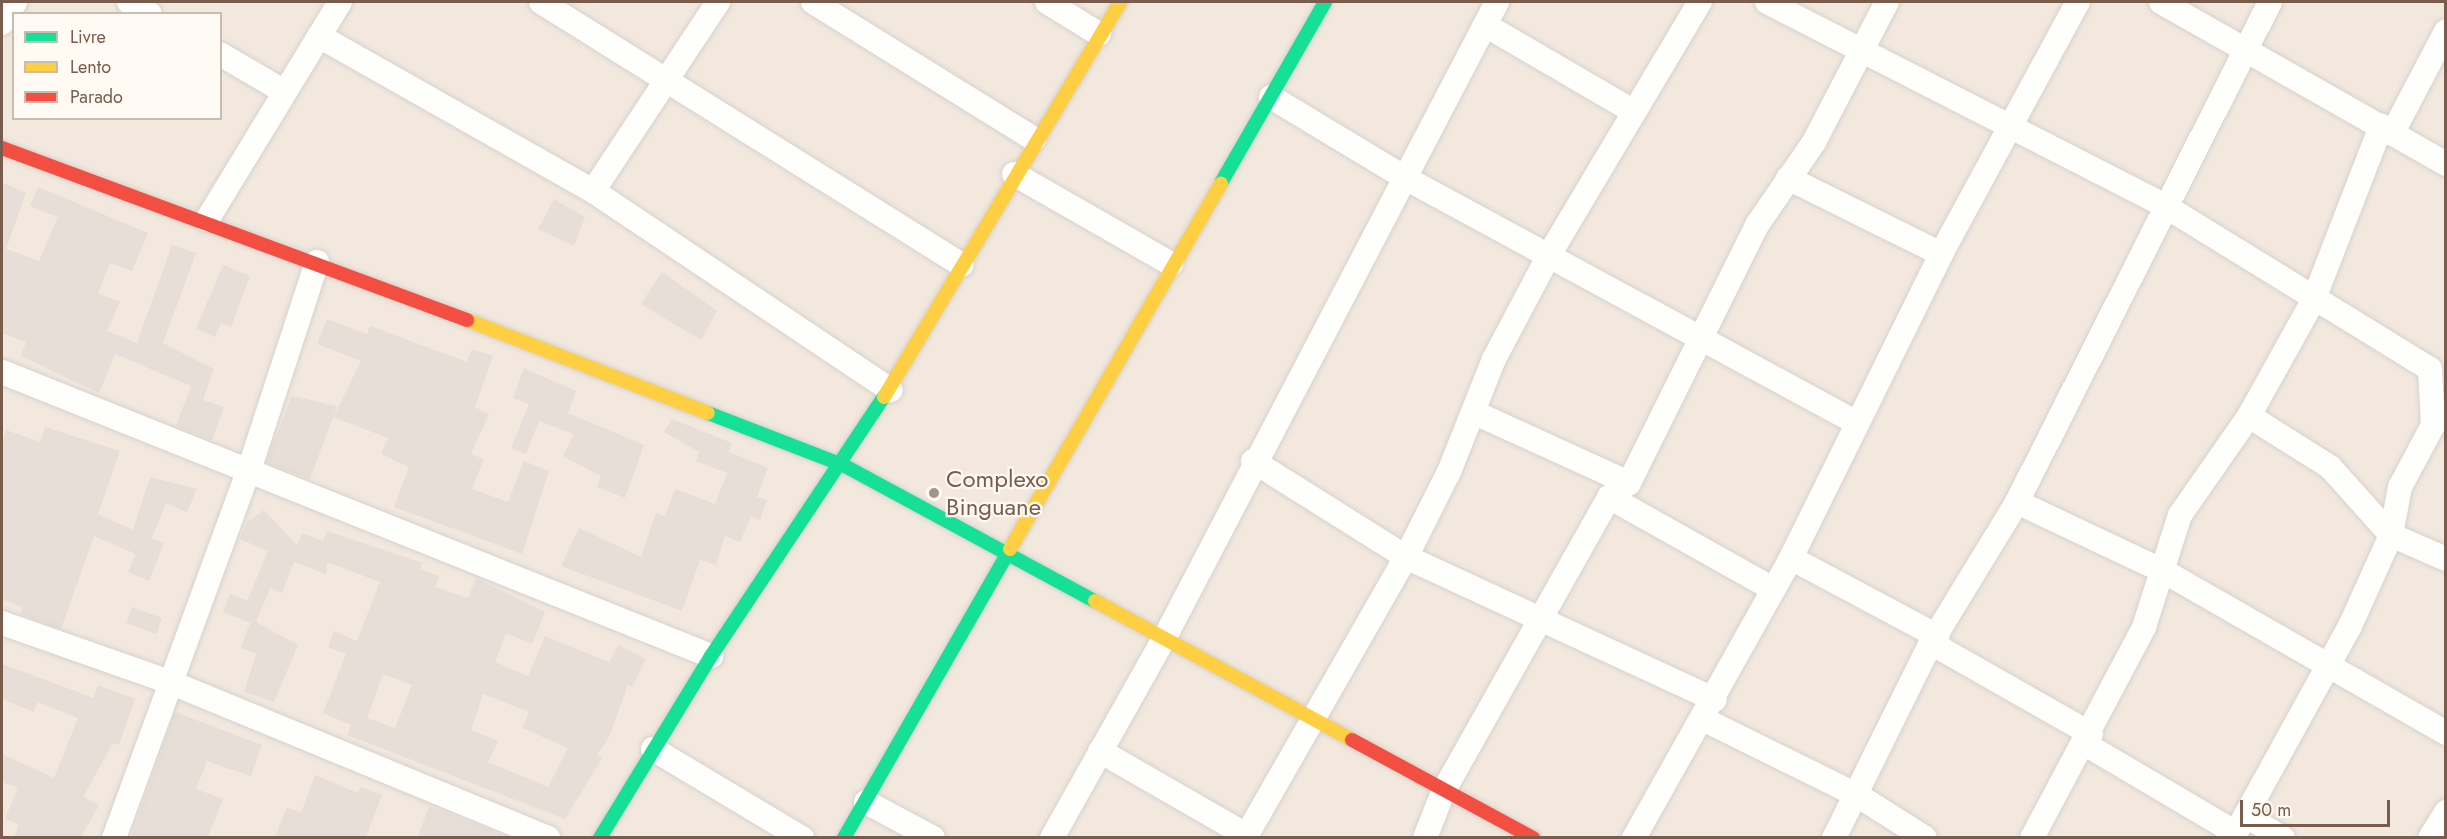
<!DOCTYPE html>
<html>
<head>
<meta charset="utf-8">
<style>
	body { margin:0 }
	#map { position:relative; width:2447px; height:839px; overflow:hidden; background:#f9f5f0; font-family:Jost,sans-serif }
	div>[style] { position:absolute }
	.residential>* { inset:0; background:#f2e8de }
	.building>* { inset:0; background:#e6ded7; transform-origin:0 0 }
	.roads { filter:drop-shadow(0 0 2px #d7d1cb) drop-shadow(0 0 2px #d7d1cb) }
	.street>* { height:24px; margin:-12px; padding:0 12px; transform-origin:12px; border-radius:12px; background:#fefefd }
	.fast>* { height:14px; margin:-7px; padding:0 7px; transform-origin:7px; border-radius:7px; background:#16e098 }
	.slow>* { height:14px; margin:-7px; padding:0 7px; transform-origin:7px; border-radius:7px; background:#ffcf43 }
	.jam>* { height:14px; margin:-7px; padding:0 7px; transform-origin:7px; border-radius:7px; background:#f24e42 }
	.dots>* { width:16px; height:16px; translate:-50% -50%; box-sizing:border-box; border:3px solid #fffaf3; border-radius:50% }
	span { translate:-50% -50%; white-space:nowrap; text-align:center; line-height:1.15; -webkit-text-stroke:4.5px #fffaf3; paint-order:stroke }
	.poi-label { font-size:24px; color:#7a5c4d }
	.left { translate:0 -50%; text-align:left }
	.frame { position:absolute; inset:0; border:3px solid #7a5c4d; pointer-events:none }
	.legend { position:absolute; left:12px; top:12px; width:210px; height:108px; box-sizing:border-box; background:#fffaf3; border:2px solid #cabbb1; margin:0; padding:8px 10px; list-style:none; font-size:18px; color:#7a5c4d }
	.legend li { display:flex; align-items:center; gap:12px; height:30px }
	.legend b { width:30px; border:2px solid #cabbb1 }
	.scale { position:absolute; left:2240px; top:800px; width:150px; height:27px; box-sizing:border-box; border:3px solid #7a5c4d; border-top:0; padding-left:8px; font-size:18px; line-height:21px; white-space:nowrap; color:#7a5c4d; -webkit-text-stroke:4px #fffaf3; paint-order:stroke }
</style>
</head>
<body>
<div id="map">
	<div class="residential">
		<div style="clip-path:polygon(evenodd,2px 2px,2445px 2px,2445px 837px,2px 837px,2px 2px,14px 14px,220px 14px,220px 118px,14px 118px,14px 14px)"></div>
	</div>
	<div class="building">
		<div style="clip-path:polygon(2px 182px,26px 193px,6px 249px,39px 261px,58px 217px,30px 206px,38px 187px,148px 233px,132px 271px,110px 263px,98px 293px,120px 302px,107px 331px,137px 343px,172px 245px,196px 253px,163px 343px,214px 369px,203px 400px,224px 407px,212px 440px,176px 426px,191px 386px,115px 354px,99px 393px,21px 356px,26px 342px,2px 333px)"></div>
		<div style="clip-path:polygon(554px 199px,585px 217px,574px 246px,538px 229px)"></div>
		<div style="clip-path:polygon(223px 265px,250px 276px,231px 327px,221px 323px,215px 337px,196px 329px)"></div>
		<div style="clip-path:polygon(662px 272px,717px 311px,701px 340px,641px 304px)"></div>
		<div style="clip-path:polygon(327px 319px,367px 334px,370px 326px,467px 362px,472px 349px,493px 356px,475px 407px,489px 414px,471px 454px,484px 459px,472px 489px,508px 502px,524px 461px,549px 471px,522px 554px,394px 507px,409px 467px,381px 454px,388px 438px,333px 417px,310px 479px,266px 463px,292px 396px,337px 406px,334px 416px,361px 361px,317px 344px)"></div>
		<div style="clip-path:polygon(524px 368px,576px 391px,568px 413px,644px 445px,625px 498px,597px 487px,601px 476px,563px 456px,574px 434px,539px 421px,526px 454px,511px 448px,529px 404px,513px 398px)"></div>
		<div style="clip-path:polygon(672px 419px,732px 443px,729px 452px,768px 468px,757px 497px,767px 500px,760px 520px,751px 516px,740px 542px,725px 536px,716px 565px,700px 560px,682px 611px,561px 566px,579px 528px,641px 557px,656px 513px,665px 516px,675px 489px,715px 504px,727px 473px,696px 461px,699px 452px,664px 432px)"></div>
		<div style="clip-path:polygon(45px 427px,120px 451px,98px 514px,133px 530px,150px 477px,197px 489px,187px 512px,166px 503px,152px 538px,164px 543px,149px 581px,128px 572px,136px 554px,94px 536px,61px 629px,20px 614px,23px 608px,2px 599px,2px 443px,6px 430px,40px 442px)"></div>
		<div style="clip-path:polygon(evenodd,264px 510px,297px 545px,302px 533px,323px 541px,327px 531px,423px 563px,420px 569px,439px 576px,435px 587px,468px 598px,476px 578px,545px 612px,532px 644px,506px 633px,495px 662px,528px 676px,545px 636px,609px 662px,618px 645px,646px 659px,632px 687px,628px 685px,609px 737px,597px 755px,602px 758px,565px 819px,347px 735px,351px 725px,323px 713px,346px 654px,328px 647px,334px 631px,357px 641px,380px 582px,327px 562px,326px 574px,294px 562px,282px 593px,270px 588px,256px 622px,298px 645px,274px 702px,244px 692px,256px 654px,241px 648px,250px 623px,223px 612px,230px 594px,247px 601px,268px 551px,240px 539px,246px 523px,264px 510px,383px 674px,412px 685px,395px 728px,367px 718px,383px 674px,264px 510px,483px 694px,529px 712px,522px 728px,568px 748px,548px 787px,488px 762px,498px 741px,471px 730px,483px 694px)"></div>
		<div style="left:132px;top:607px;width:32px;height:17px;rotate:20deg"></div>
		<div style="clip-path:polygon(2px 664px,94px 698px,98px 685px,135px 699px,119px 745px,113px 743px,83px 797px,99px 805px,81px 837px,14px 837px,19px 824px,5px 819px,18px 788px,2px 782px,2px 754px,54px 778px,78px 718px,38px 702px,33px 712px,2px 699px)"></div>
		<div style="clip-path:polygon(175px 712px,262px 745px,251px 776px,207px 761px,196px 789px,223px 799px,208px 837px,131px 837px)"></div>
		<div style="clip-path:polygon(315px 775px,358px 793px,361px 787px,382px 795px,366px 837px,275px 837px,287px 807px,301px 813px)"></div>
		<div style="clip-path:polygon(429px 806px,488px 829px,507px 837px,418px 837px)"></div>
	</div>
	<div class="roads">
		<div class="street">
			<div style="left:129px;top:2px;width:24px;rotate:30deg"></div>
			<div style="left:541px;top:2px;width:496px;rotate:32deg"></div>
			<div style="left:813px;top:2px;width:260px;rotate:31.8deg"></div>
			<div style="left:1047px;top:2px;width:61px;rotate:31.6deg"></div>
			<div style="left:1767px;top:2px;width:447px;rotate:27.1deg"></div>
			<div style="left:2165px;top:206px;width:311px;rotate:31.6deg"></div>
			<div style="left:2430px;top:369px;width:56px;rotate:86.9deg"></div>
			<div style="left:2161px;top:2px;width:328px;rotate:29.6deg"></div>
			<div style="left:2px;top:23px;width:25px;rotate:-58deg"></div>
			<div style="left:1485px;top:25px;width:171px;rotate:30.2deg"></div>
			<div style="left:319px;top:36px;width:315px;rotate:29.5deg"></div>
			<div style="left:593px;top:191px;width:358px;rotate:33.8deg"></div>
			<div style="left:220px;top:54px;width:75px;rotate:30.3deg"></div>
			<div style="left:1271px;top:97px;width:159px;rotate:31.1deg"></div>
			<div style="left:1407px;top:179px;width:512px;rotate:28.47deg"></div>
			<div style="left:2392px;top:134px;width:116px;rotate:-62.3deg"></div>
			<div style="left:1014px;top:174px;width:181px;rotate:29.8deg"></div>
			<div style="left:1788px;top:178px;width:171px;rotate:26.4deg"></div>
			<div style="left:593px;top:191px;width:227px;rotate:-56.5deg"></div>
			<div style="left:207px;top:220px;width:255px;rotate:-58.6deg"></div>
			<div style="left:2px;top:372px;width:764px;rotate:21.83deg"></div>
			<div style="left:1473px;top:412px;width:171px;rotate:24.5deg"></div>
			<div style="left:2249px;top:416px;width:96px;rotate:32.2deg"></div>
			<div style="left:2330px;top:467px;width:91px;rotate:48.1deg"></div>
			<div style="left:2391px;top:535px;width:60px;rotate:23.6deg"></div>
			<div style="left:1253px;top:461px;width:181px;rotate:32.1deg"></div>
			<div style="left:1406px;top:557px;width:340px;rotate:24.8deg"></div>
			<div style="left:1609px;top:497px;width:188px;rotate:29.3deg"></div>
			<div style="left:2017px;top:502px;width:164px;rotate:25.3deg"></div>
			<div style="left:2165px;top:572px;width:324px;rotate:29.8deg"></div>
			<div style="left:1791px;top:558px;width:166px;rotate:28.1deg"></div>
			<div style="left:2px;top:623px;width:180px;rotate:19.4deg"></div>
			<div style="left:172px;top:683px;width:407px;rotate:22.4deg"></div>
			<div style="left:1931px;top:643px;width:184px;rotate:29.6deg"></div>
			<div style="left:1705px;top:720px;width:169px;rotate:26.3deg"></div>
			<div style="left:1857px;top:795px;width:80px;rotate:32.3deg"></div>
			<div style="left:2085px;top:744px;width:175px;rotate:30.5deg"></div>
			<div style="left:653px;top:749px;width:174px;rotate:30.9deg"></div>
			<div style="left:1100px;top:751px;width:168px;rotate:29.9deg"></div>
			<div style="left:866px;top:802px;width:76px;rotate:28.2deg"></div>
			<div style="left:2246px;top:816px;width:43px;rotate:30.7deg"></div>
			<div style="left:114px;top:838px;width:392px;rotate:-69.9deg"></div>
			<div style="left:249px;top:470px;width:219px;rotate:-71.9deg"></div>
			<div style="left:1052px;top:838px;width:231px;rotate:-60.7deg"></div>
			<div style="left:1165px;top:637px;width:717px;rotate:-62.4deg"></div>
			<div style="left:1245px;top:838px;width:324px;rotate:-60.2deg"></div>
			<div style="left:1406px;top:557px;width:95px;rotate:-63.2deg"></div>
			<div style="left:1449px;top:472px;width:122px;rotate:-68.3deg"></div>
			<div style="left:1494px;top:359px;width:118px;rotate:-62.1deg"></div>
			<div style="left:1549px;top:255px;width:295px;rotate:-59.2deg"></div>
			<div style="left:1425px;top:838px;width:49px;rotate:-68.6deg"></div>
			<div style="left:1443px;top:792px;width:338px;rotate:-60.6deg"></div>
			<div style="left:1609px;top:497px;width:24px;rotate:-35deg"></div>
			<div style="left:1629px;top:483px;width:288px;rotate:-63.6deg"></div>
			<div style="left:1757px;top:225px;width:101px;rotate:-55.5deg"></div>
			<div style="left:1814px;top:142px;width:158px;rotate:-62.5deg"></div>
			<div style="left:1634px;top:838px;width:321px;rotate:-60.7deg"></div>
			<div style="left:1791px;top:558px;width:339px;rotate:-63.7deg"></div>
			<div style="left:1941px;top:254px;width:287px;rotate:-61.5deg"></div>
			<div style="left:1834px;top:838px;width:218px;rotate:-63.6deg"></div>
			<div style="left:1931px;top:643px;width:165px;rotate:-58.6deg"></div>
			<div style="left:2017px;top:502px;width:560px;rotate:-63.16deg"></div>
			<div style="left:2032px;top:838px;width:239px;rotate:-62deg"></div>
			<div style="left:2144px;top:627px;width:118px;rotate:-72.2deg"></div>
			<div style="left:2180px;top:515px;width:121px;rotate:-55.1deg"></div>
			<div style="left:2249px;top:416px;width:134px;rotate:-60.9deg"></div>
			<div style="left:2314px;top:299px;width:186px;rotate:-68.8deg"></div>
			<div style="left:2233px;top:838px;width:242px;rotate:-61.1deg"></div>
			<div style="left:2350px;top:626px;width:100px;rotate:-65.7deg"></div>
			<div style="left:2391px;top:535px;width:49px;rotate:-79.4deg"></div>
			<div style="left:2400px;top:487px;width:85px;rotate:-61.9deg"></div>
			<div style="left:2430px;top:838px;width:31px;rotate:-58deg"></div>
		</div>
		<div class="fast">
			<div style="left:1221px;top:183px;width:209px;rotate:-60.1deg"></div>
			<div style="left:708px;top:413px;width:145px;rotate:21.1deg"></div>
			<div style="left:843px;top:465px;width:286px;rotate:28.4deg"></div>
			<div style="left:600px;top:838px;width:213px;rotate:-58.6deg"></div>
			<div style="left:711px;top:656px;width:311px;rotate:-56.3deg"></div>
			<div style="left:844px;top:838px;width:333px;rotate:-60.1deg"></div>
		</div>
		<div class="slow">
			<div style="left:467px;top:320px;width:258px;rotate:21.1deg"></div>
			<div style="left:884px;top:397px;width:460px;rotate:-59.1deg"></div>
			<div style="left:1010px;top:549px;width:422px;rotate:-60deg"></div>
			<div style="left:1095px;top:601px;width:292px;rotate:28.4deg"></div>
		</div>
		<div class="jam">
			<div style="left:2px;top:148px;width:496px;rotate:20.3deg"></div>
			<div style="left:1352px;top:740px;width:206px;rotate:28.4deg"></div>
		</div>
	</div>
	<div class="dots">
		<div style="left:934px;top:493px;background:#a69286"></div>
	</div>
	<div class="poi-label">
		<span class="left" style="left:946px;top:493px">Complexo<br>Binguane</span>
	</div>
	<div class="frame"></div>
	<ul class="legend">
	<li><b style="height:8px;background:#16e098"></b>Livre</li>
	<li><b style="height:8px;background:#ffcf43"></b>Lento</li>
	<li><b style="height:8px;background:#f24e42"></b>Parado</li>
	</ul>
	<div class="scale">50 m</div>
</div>
</body>
</html>
